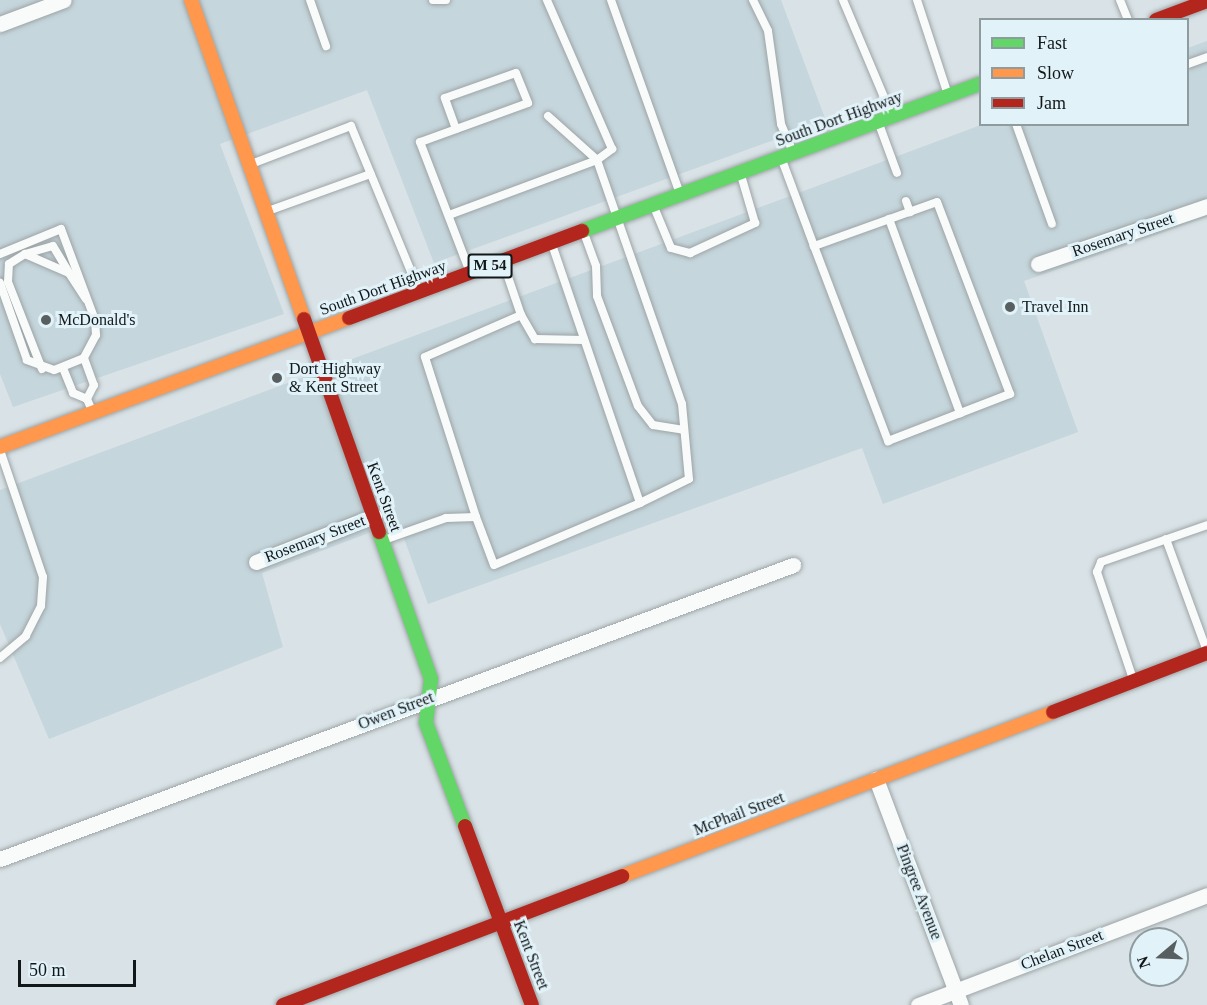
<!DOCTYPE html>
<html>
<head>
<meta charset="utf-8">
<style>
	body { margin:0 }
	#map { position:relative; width:1207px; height:1005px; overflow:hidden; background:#d9e2e6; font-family:Georgia,serif }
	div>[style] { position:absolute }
	.built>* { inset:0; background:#c5d6dc }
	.roads { filter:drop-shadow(0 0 2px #9da4a6) drop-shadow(0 0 2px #9da4a6) }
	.lane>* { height:8px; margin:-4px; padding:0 4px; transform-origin:4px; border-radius:4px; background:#f9fbfb }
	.street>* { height:15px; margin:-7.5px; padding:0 7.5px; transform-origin:7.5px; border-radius:7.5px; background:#f9fbfb }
	.fast>* { height:14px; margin:-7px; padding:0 7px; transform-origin:7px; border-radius:7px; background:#63d668 }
	.slow>* { height:14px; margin:-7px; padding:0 7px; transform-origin:7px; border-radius:7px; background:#ff974d }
	.jam>* { height:14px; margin:-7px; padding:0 7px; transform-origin:7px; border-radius:7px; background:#b3261e }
	.dots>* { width:16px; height:16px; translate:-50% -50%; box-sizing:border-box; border:3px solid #e1f2f8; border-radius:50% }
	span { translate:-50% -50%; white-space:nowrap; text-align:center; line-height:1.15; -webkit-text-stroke:6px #e1f2f8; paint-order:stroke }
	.shield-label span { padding:2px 4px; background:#e1f2f8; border:2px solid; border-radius:4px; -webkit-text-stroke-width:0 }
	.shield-label { font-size:15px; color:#12181a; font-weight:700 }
	.street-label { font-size:16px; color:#12181a }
	.poi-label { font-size:16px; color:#12181a }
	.left { translate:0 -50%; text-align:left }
	.legend { position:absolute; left:979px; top:18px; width:210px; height:108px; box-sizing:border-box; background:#e1f2f8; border:2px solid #8e9b9f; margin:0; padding:8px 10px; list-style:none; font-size:18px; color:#12181a }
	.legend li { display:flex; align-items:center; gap:12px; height:30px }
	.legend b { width:30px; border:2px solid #8e9b9f }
	.north { position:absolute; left:1129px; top:927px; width:60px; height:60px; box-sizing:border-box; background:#e1f2f8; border:2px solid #8e9b9f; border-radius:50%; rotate:251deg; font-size:16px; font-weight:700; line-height:24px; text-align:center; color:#12181a }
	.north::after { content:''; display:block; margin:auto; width:21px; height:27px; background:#585f61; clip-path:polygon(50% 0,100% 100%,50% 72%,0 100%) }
	.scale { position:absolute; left:18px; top:960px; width:118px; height:27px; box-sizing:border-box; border:3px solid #12181a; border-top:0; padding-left:8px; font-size:18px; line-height:21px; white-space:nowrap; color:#12181a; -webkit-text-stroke:4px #e1f2f8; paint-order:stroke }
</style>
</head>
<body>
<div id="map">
	<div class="built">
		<div style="clip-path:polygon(0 0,781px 0,826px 121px,434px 263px,367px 90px,220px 144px,284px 314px,13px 407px,0 374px)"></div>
		<div style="clip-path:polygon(1207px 41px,1207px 217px,1024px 281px,1078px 432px,883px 504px,862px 448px,428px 604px,398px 522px,262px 573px,283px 647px,49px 739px,0 624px,0 490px,981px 125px,1188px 124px,1188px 48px)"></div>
	</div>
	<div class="roads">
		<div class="lane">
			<div style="left:310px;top:0;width:49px;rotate:70.8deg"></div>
			<div style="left:433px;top:0;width:13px"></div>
			<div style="left:611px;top:0;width:206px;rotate:70.4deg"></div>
			<div style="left:753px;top:0;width:34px;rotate:64deg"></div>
			<div style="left:768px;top:31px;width:94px;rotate:82deg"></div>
			<div style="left:781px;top:124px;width:30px;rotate:67deg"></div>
			<div style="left:843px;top:0;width:126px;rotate:67.1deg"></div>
			<div style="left:917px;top:0;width:100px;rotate:71.9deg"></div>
			<div style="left:1120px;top:0;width:22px;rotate:68deg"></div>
			<div style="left:1188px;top:64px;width:20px;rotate:-20deg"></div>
			<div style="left:548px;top:116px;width:66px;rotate:41.9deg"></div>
			<div style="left:597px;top:160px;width:258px;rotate:70.8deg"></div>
			<div style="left:682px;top:404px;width:75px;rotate:84.7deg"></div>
			<div style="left:689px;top:479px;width:55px;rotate:153.9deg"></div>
			<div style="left:879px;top:124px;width:52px;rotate:69.8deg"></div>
			<div style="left:1016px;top:124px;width:106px;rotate:70.2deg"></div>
			<div style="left:456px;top:129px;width:33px;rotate:-110deg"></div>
			<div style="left:445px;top:98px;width:75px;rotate:-19.4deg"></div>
			<div style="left:516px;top:73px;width:32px;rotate:68deg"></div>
			<div style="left:528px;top:103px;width:115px;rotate:160.1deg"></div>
			<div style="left:420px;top:142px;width:139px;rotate:69deg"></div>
			<div style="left:782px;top:160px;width:92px;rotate:69.6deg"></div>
			<div style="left:814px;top:246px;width:209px;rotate:69.2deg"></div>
			<div style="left:888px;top:441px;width:131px;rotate:-21.1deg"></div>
			<div style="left:1010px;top:394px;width:205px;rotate:-110.8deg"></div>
			<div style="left:937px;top:202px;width:131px;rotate:160.3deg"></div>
			<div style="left:251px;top:164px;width:107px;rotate:-20.8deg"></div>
			<div style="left:351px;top:126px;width:178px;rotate:67.6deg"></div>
			<div style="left:906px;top:201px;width:12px;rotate:70deg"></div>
			<div style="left:654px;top:207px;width:44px;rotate:67.5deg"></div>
			<div style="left:671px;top:248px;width:20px;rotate:15deg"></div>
			<div style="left:690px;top:253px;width:72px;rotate:-24.8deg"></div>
			<div style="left:755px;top:223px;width:50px;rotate:-106.3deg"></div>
			<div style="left:268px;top:211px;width:109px;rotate:-19.9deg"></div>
			<div style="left:449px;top:215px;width:158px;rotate:-20.4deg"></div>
			<div style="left:597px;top:160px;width:19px;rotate:-36deg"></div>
			<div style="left:612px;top:149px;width:163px;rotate:-113.6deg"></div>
			<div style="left:889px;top:219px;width:207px;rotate:69.9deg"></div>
			<div style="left:584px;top:233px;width:35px;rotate:70deg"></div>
			<div style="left:596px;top:266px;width:30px;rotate:88deg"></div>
			<div style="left:597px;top:296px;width:117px;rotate:69.6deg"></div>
			<div style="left:638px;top:406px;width:24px;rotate:52deg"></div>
			<div style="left:653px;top:425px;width:31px;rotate:9deg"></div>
			<div style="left:0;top:254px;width:66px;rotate:-22.3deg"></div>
			<div style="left:61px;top:229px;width:97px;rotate:69.5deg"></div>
			<div style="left:95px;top:320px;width:15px;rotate:86deg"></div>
			<div style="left:96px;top:335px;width:26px;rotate:118deg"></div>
			<div style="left:84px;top:358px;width:32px;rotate:158deg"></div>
			<div style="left:54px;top:370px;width:29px;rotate:-160deg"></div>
			<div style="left:27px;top:360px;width:82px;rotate:-109.3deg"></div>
			<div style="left:25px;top:254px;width:29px;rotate:-16deg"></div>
			<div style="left:53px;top:246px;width:31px;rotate:59deg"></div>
			<div style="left:521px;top:315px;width:28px;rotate:60deg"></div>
			<div style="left:535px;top:339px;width:49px;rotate:1.2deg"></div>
			<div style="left:84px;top:358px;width:29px;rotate:70deg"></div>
			<div style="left:94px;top:385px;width:16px;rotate:117deg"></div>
			<div style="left:63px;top:368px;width:27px;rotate:68deg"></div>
			<div style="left:73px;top:393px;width:15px;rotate:23deg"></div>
			<div style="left:87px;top:399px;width:13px;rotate:67deg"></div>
			<div style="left:42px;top:369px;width:93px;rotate:-111.3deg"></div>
			<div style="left:8px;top:282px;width:18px;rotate:-87deg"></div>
			<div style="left:9px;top:264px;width:19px;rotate:-32deg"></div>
			<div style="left:25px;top:254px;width:48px;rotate:23.4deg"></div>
			<div style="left:69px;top:273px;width:31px;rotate:57deg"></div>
			<div style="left:0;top:450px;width:134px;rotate:71.3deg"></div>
			<div style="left:43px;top:577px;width:29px;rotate:94deg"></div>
			<div style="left:41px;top:606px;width:34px;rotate:117deg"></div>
			<div style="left:26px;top:636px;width:34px;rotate:140deg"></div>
			<div style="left:476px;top:517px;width:168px;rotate:-107.7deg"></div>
			<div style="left:425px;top:357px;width:105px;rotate:-23.6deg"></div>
			<div style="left:521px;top:315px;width:56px;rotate:-108.8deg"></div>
			<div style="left:1166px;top:539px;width:119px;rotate:69.9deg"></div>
			<div style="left:384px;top:540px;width:66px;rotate:-19.5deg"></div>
			<div style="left:446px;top:518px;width:30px;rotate:-2deg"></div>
			<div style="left:476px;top:517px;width:51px;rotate:69.4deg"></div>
			<div style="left:494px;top:565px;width:159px;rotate:-23deg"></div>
			<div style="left:640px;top:503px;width:273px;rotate:-108.8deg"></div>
			<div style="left:1133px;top:679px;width:113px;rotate:-108.6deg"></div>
			<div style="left:1097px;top:572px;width:11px;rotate:-68deg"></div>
			<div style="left:1101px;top:562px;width:112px;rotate:-19.2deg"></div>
		</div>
		<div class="street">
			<div style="left:0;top:24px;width:68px;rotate:-20.6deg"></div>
			<div style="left:1038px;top:264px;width:179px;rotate:-18.9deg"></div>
			<div style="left:256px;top:562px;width:127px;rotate:-21.3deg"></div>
			<div style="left:876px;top:779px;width:241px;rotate:69.4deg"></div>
			<div style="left:0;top:859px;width:846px;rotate:-20.34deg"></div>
			<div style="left:918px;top:1005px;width:309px;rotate:-20.8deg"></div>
		</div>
		<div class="fast">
			<div style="left:582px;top:231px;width:424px;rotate:-20.3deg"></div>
			<div style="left:379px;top:532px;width:156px;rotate:70.5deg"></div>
			<div style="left:431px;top:679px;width:44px;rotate:96.5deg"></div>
			<div style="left:426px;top:723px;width:110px;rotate:69.3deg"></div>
		</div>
		<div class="slow">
			<div style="left:191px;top:0;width:338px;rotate:70.5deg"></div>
			<div style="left:0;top:447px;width:372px;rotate:-20.3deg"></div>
			<div style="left:622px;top:876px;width:461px;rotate:-20.8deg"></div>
		</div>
		<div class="jam">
			<div style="left:1156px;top:20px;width:54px;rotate:-20.4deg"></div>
			<div style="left:349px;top:318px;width:249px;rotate:-20.5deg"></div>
			<div style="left:304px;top:319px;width:226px;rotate:70.6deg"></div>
			<div style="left:1053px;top:712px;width:165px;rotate:-21deg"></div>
			<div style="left:465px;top:826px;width:191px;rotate:69.5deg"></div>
			<div style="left:283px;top:1005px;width:363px;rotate:-20.8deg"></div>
		</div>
	</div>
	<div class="dots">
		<div style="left:1010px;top:307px;background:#585f61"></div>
		<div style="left:46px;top:320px;background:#585f61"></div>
		<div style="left:277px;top:378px;background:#585f61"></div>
	</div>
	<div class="shield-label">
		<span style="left:490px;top:266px">M 54</span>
	</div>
	<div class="street-label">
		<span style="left:839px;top:119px;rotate:-20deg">South Dort Highway</span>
		<span style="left:1123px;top:235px;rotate:-19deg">Rosemary Street</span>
		<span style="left:383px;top:288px;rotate:-20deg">South Dort Highway</span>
		<span style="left:384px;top:497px;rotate:70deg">Kent Street</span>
		<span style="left:315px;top:539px;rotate:-21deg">Rosemary Street</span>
		<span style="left:396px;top:711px;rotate:-21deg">Owen Street</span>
		<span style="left:739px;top:814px;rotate:-21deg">McPhail Street</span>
		<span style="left:919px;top:892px;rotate:69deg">Pingree Avenue</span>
		<span style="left:1062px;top:950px;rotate:-21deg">Chelan Street</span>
		<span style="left:531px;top:955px;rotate:69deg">Kent Street</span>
	</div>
	<div class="poi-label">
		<span class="left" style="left:1022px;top:307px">Travel Inn</span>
		<span class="left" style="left:58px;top:320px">McDonald's</span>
		<span class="left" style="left:289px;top:378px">Dort Highway<br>&amp; Kent Street</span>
	</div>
	<ul class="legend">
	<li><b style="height:8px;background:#63d668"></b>Fast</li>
	<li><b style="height:8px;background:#ff974d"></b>Slow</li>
	<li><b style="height:8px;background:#b3261e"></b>Jam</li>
	</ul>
	<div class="north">N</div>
	<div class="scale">50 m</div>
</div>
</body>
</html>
